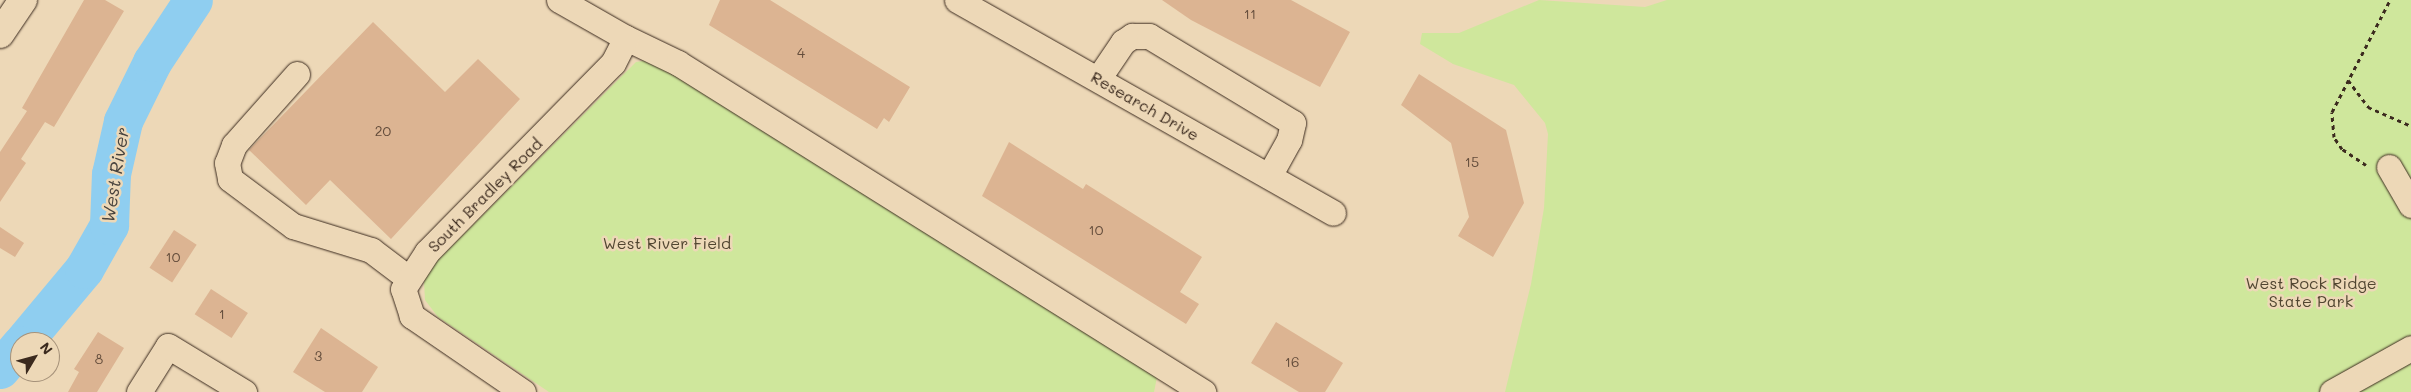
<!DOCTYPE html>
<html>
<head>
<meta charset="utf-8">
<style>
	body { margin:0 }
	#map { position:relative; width:2411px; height:392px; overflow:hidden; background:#edd8b7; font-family:Mali,sans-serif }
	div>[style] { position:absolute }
	.green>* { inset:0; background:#cfe79c }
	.river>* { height:39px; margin:-19.5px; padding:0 19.5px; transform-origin:19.5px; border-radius:19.5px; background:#8fcef0 }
	.building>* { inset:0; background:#dcb492; transform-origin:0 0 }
	.path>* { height:3px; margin-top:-1.5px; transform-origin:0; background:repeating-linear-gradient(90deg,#3b2a1e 0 4px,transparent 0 8px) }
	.roads { filter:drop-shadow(0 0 1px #3b2a1e) drop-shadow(0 0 1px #3b2a1e) }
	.minor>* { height:25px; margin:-12.5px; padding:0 12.5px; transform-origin:12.5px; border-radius:12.5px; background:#edd8b7 }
	.major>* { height:28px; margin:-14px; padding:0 14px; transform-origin:14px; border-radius:14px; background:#edd8b7 }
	span { translate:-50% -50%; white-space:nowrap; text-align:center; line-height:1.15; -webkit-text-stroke:5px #edd8b7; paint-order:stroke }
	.number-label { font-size:14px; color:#634c3b }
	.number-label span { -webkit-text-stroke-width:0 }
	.street-label { font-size:16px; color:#3b2a1e }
	.park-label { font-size:16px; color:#514631 }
	.water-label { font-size:18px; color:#48433e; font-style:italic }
	.north { position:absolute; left:10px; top:332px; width:50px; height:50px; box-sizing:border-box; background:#edd8b7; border:1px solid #a6927a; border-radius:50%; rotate:53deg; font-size:14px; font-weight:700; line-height:20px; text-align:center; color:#3b2a1e }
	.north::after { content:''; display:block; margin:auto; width:18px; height:22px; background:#3b2a1e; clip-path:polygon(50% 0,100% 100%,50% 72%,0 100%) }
</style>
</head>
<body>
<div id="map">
	<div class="green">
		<div style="clip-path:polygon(1539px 0,1645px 7px,1667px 0,2411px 0,2411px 392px,1505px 392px,1531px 284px,1544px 208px,1548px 134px,1545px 123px,1514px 85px,1453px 64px,1420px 44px,1422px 33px,1459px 33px)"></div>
		<div style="clip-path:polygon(650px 60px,1157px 377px,1154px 392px,549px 392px,438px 317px,425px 300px,424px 281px,434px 264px,636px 62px)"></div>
	</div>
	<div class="river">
		<div style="left:23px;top:342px;width:95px;rotate:-50.1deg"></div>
		<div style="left:84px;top:269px;width:51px;rotate:-60.4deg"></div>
		<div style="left:109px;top:225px;width:51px;rotate:-87.8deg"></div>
		<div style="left:111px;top:174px;width:54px;rotate:-77.2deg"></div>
		<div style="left:123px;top:121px;width:66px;rotate:-63.8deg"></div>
		<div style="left:152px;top:62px;width:74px;rotate:-56.5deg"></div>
		<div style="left:0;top:369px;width:31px;rotate:-50deg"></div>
	</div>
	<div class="building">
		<div style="clip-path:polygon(84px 0,105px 0,124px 11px,54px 127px,45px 122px,21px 159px,26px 163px,0 202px,0 152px,27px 111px,22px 108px)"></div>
		<div style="clip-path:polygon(720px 0,770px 0,910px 87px,889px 122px,884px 118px,877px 129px,709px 25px)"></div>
		<div style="clip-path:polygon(1162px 0,1291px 0,1350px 32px,1320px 87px,1191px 20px)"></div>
		<div style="clip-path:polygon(373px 22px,445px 92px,478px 59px,520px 99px,391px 239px,330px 180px,306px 205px,249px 150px)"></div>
		<div style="clip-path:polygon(1419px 74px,1506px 130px,1524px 203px,1493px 257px,1458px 236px,1469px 217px,1451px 143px,1401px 105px)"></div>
		<div style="clip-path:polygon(1009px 142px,1083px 189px,1086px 184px,1202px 257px,1180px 292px,1199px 304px,1186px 324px,982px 196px)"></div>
		<div style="clip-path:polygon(0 227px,24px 243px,15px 257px,0 248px)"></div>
		<div style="left:174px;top:230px;width:27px;height:45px;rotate:33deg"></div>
		<div style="left:211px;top:289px;width:44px;height:30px;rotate:33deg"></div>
		<div style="clip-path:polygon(1276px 322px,1343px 363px,1325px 392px,1299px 392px,1251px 363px)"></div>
		<div style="clip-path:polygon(321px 328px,378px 367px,362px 392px,325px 392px,293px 372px)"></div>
		<div style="clip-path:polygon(98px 332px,124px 348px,97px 392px,68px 392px,79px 372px,74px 369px)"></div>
	</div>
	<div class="path">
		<div style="left:2348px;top:80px;width:34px;rotate:53deg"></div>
		<div style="left:2368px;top:107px;width:47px;rotate:23.8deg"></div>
		<div style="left:2366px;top:165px;width:29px;rotate:-146deg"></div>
		<div style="left:2342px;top:149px;width:14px;rotate:-124deg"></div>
		<div style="left:2334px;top:137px;width:25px;rotate:-95deg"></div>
		<div style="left:2332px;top:112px;width:126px;rotate:-62.6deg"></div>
	</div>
	<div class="roads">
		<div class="minor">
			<div style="left:957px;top:0;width:432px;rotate:29.5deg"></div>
			<div style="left:626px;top:38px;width:58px;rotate:25.7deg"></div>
			<div style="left:678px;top:63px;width:620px;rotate:32.07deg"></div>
			<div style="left:297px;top:74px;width:95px;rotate:131.6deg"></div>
			<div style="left:234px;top:145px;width:19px;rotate:111deg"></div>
			<div style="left:227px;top:163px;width:16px;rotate:79deg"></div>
			<div style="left:230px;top:179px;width:79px;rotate:36.7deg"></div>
			<div style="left:293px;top:226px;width:82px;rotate:17.1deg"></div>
			<div style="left:371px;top:250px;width:46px;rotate:37.1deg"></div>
			<div style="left:1098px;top:79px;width:45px;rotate:-56deg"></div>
			<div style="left:1123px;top:42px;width:11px;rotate:-34deg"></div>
			<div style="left:1132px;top:36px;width:17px"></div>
			<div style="left:1149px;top:36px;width:168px;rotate:31.1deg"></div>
			<div style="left:1293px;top:123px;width:17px;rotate:103deg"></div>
			<div style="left:1289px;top:140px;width:41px;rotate:119.1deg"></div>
			<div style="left:2389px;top:167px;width:44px;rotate:59.9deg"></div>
			<div style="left:139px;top:392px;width:54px;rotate:-57.8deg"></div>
			<div style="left:168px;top:346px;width:89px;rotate:31.2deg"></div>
			<div style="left:523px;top:392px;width:135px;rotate:-145.6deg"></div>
			<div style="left:412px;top:316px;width:28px;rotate:-108deg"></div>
			<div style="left:403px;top:289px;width:44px;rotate:-57deg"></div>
			<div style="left:427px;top:252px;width:265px;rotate:-45.5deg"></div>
			<div style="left:613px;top:63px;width:28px;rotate:-63deg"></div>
			<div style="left:626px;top:38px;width:77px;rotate:-150.4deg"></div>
			<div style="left:2332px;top:392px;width:90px;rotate:-29.1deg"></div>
		</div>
		<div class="major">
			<div style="left:0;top:34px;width:41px;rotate:-55.9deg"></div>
		</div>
	</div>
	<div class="number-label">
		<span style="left:1250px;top:14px">11</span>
		<span style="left:801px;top:53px">4</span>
		<span style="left:383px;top:131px">20</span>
		<span style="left:1472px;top:162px">15</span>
		<span style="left:1096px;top:230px">10</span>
		<span style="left:173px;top:257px">10</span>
		<span style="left:222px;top:314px">1</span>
		<span style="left:318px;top:356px">3</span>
		<span style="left:99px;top:359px">8</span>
		<span style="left:1292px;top:362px">16</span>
	</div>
	<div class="street-label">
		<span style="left:1145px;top:106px;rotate:30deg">Research Drive</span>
		<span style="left:485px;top:195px;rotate:-45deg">South Bradley Road</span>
	</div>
	<div class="park-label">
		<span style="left:667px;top:243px">West River Field</span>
		<span style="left:2311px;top:292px">West Rock Ridge<br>State Park</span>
	</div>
	<div class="water-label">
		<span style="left:115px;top:175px;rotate:-81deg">West River</span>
	</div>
	<div class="north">N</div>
</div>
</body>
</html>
